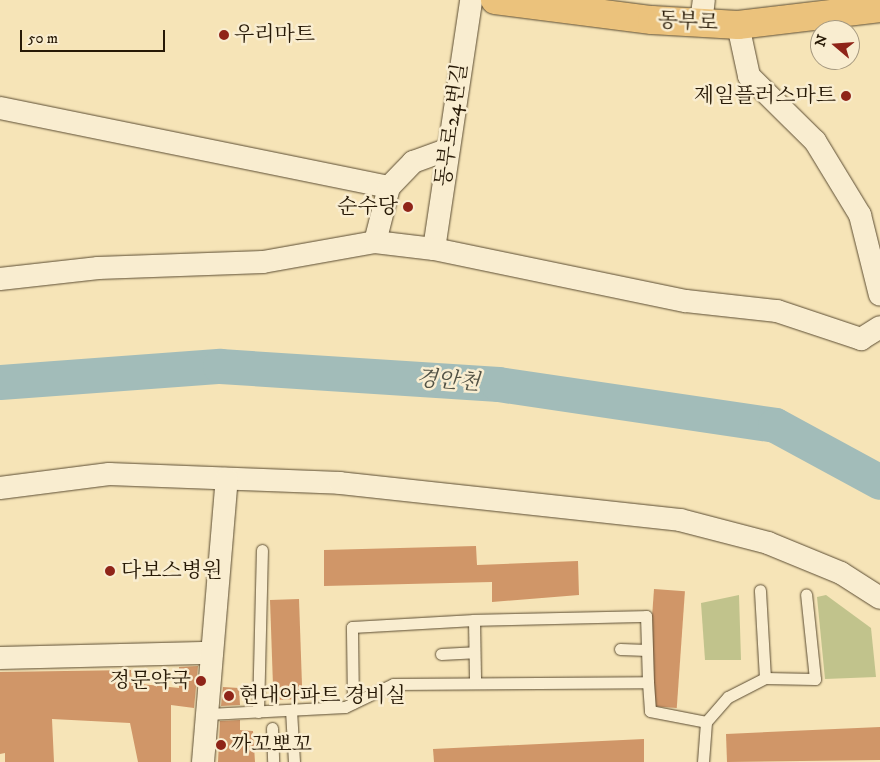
<!DOCTYPE html>
<html>
<head>
<meta charset="utf-8">
<style>
	body { margin:0 }
	#map { position:relative; width:880px; height:762px; overflow:hidden; background:#f6e4b7; font-family:"IM FELL DW Pica","Noto Serif KR",serif }
	div>[style] { position:absolute }
	.green>* { inset:0; background:#c1c38c }
	.river>* { height:35px; margin:-17.5px; padding:0 17.5px; transform-origin:17.5px; border-radius:17.5px; background:#a2bcb9 }
	.building>* { inset:0; background:#d09668; transform-origin:0 0 }
	.roads { filter:drop-shadow(0 0 1px #5b4c32) drop-shadow(0 0 1px #5b4c32) }
	.service>* { height:11px; margin:-5.5px; padding:0 5.5px; transform-origin:5.5px; border-radius:5.5px; background:#f9edd0 }
	.minor>* { height:22px; margin:-11px; padding:0 11px; transform-origin:11px; border-radius:11px; background:#f9edd0 }
	.primary>* { height:28px; margin:-14px; padding:0 14px; transform-origin:14px; border-radius:14px; background:#ebc27c }
	.dots>* { width:14px; height:14px; translate:-50% -50%; box-sizing:border-box; border:2px solid #f9edd0; border-radius:50% }
	span { translate:-50% -50%; white-space:nowrap; text-align:center; line-height:1.15; -webkit-text-stroke:5px #f9edd0; paint-order:stroke }
	.street-label { font-size:21px; color:#271906 }
	.poi-label { font-size:21px; color:#271906 }
	.left { translate:0 -50%; text-align:left }
	.right { translate:-100% -50%; text-align:right }
	.water-label { font-size:22px; color:#525245; font-style:italic }
	.north { position:absolute; left:810px; top:20px; width:50px; height:50px; box-sizing:border-box; background:#f9edd0; border:1px solid #a5987f; border-radius:50%; rotate:288deg; font-size:14px; font-weight:700; line-height:20px; text-align:center; color:#271906 }
	.north::after { content:''; display:block; margin:auto; width:18px; height:22px; background:#8f2418; clip-path:polygon(50% 0,100% 100%,50% 72%,0 100%) }
	.scale { position:absolute; left:20px; top:30px; width:145px; height:22px; box-sizing:border-box; border:2px solid #271906; border-top:0; padding-left:6px; font-size:15px; line-height:18px; white-space:nowrap; color:#271906; -webkit-text-stroke:4px #f9edd0; paint-order:stroke }
</style>
</head>
<body>
<div id="map">
	<div class="green">
		<div style="clip-path:polygon(739px 595px,741px 660px,705px 660px,701px 603px)"></div>
		<div style="clip-path:polygon(826px 595px,871px 628px,876px 677px,825px 679px,817px 597px)"></div>
	</div>
	<div class="river">
		<div style="left:0;top:382px;width:221px;rotate:-4.2deg"></div>
		<div style="left:220px;top:366px;width:279px;rotate:3.7deg"></div>
		<div style="left:498px;top:384px;width:280px;rotate:8.4deg"></div>
		<div style="left:775px;top:425px;width:119px;rotate:28.5deg"></div>
	</div>
	<div class="building">
		<div style="clip-path:polygon(476px 546px,477px 565px,578px 561px,579px 595px,492px 602px,492px 582px,324px 586px,324px 550px)"></div>
		<div style="left:654px;top:589px;width:31px;height:117px;rotate:4deg"></div>
		<div style="left:299px;top:599px;width:100px;height:29px;rotate:88deg"></div>
		<div style="clip-path:polygon(198px 666px,194px 708px,171px 705px,171px 762px,138px 762px,130px 723px,52px 719px,54px 762px,5px 762px,5px 753px,0 754px,0 672px,131px 670px,132px 683px,179px 688px,179px 667px)"></div>
		<div style="clip-path:polygon(223px 687px,239px 688px,240px 705px,221px 706px)"></div>
		<div style="clip-path:polygon(240px 720px,240px 730px,253px 731px,255px 762px,218px 762px,220px 721px)"></div>
		<div style="clip-path:polygon(880px 727px,880px 760px,727px 762px,726px 734px)"></div>
		<div style="clip-path:polygon(644px 739px,644px 762px,434px 762px,433px 749px)"></div>
	</div>
	<div class="roads">
		<div class="service">
			<div style="left:620px;top:649px;width:27px;rotate:2deg"></div>
			<div style="left:441px;top:654px;width:33px;rotate:-3deg"></div>
			<div style="left:765px;top:678px;width:50px;rotate:1.1deg"></div>
			<div style="left:815px;top:679px;width:85px;rotate:-96deg"></div>
			<div style="left:648px;top:682px;width:29px;rotate:86deg"></div>
			<div style="left:650px;top:711px;width:57px;rotate:11.1deg"></div>
			<div style="left:706px;top:722px;width:33px;rotate:-49deg"></div>
			<div style="left:728px;top:697px;width:42px;rotate:-27.2deg"></div>
			<div style="left:765px;top:678px;width:88px;rotate:-93.3deg"></div>
			<div style="left:353px;top:703px;width:76px;rotate:-90.8deg"></div>
			<div style="left:352px;top:627px;width:122px;rotate:-3.3deg"></div>
			<div style="left:291px;top:710px;width:52px;rotate:86.7deg"></div>
			<div style="left:258px;top:712px;width:162px;rotate:-88.6deg"></div>
			<div style="left:208px;top:714px;width:137px;rotate:-2.9deg"></div>
			<div style="left:345px;top:707px;width:53px;rotate:-25.6deg"></div>
			<div style="left:393px;top:684px;width:255px;rotate:-0.4deg"></div>
			<div style="left:648px;top:682px;width:66px;rotate:-91.7deg"></div>
			<div style="left:646px;top:616px;width:172px;rotate:178.7deg"></div>
			<div style="left:474px;top:620px;width:60px;rotate:89deg"></div>
			<div style="left:272px;top:728px;width:34px;rotate:88deg"></div>
			<div style="left:703px;top:762px;width:40px;rotate:-85.7deg"></div>
		</div>
		<div class="minor">
			<div style="left:701px;top:23px;width:23px;rotate:-83deg"></div>
			<div style="left:738px;top:25px;width:52px;rotate:77.8deg"></div>
			<div style="left:749px;top:76px;width:93px;rotate:44.6deg"></div>
			<div style="left:815px;top:141px;width:87px;rotate:58.7deg"></div>
			<div style="left:860px;top:215px;width:82px;rotate:76deg"></div>
			<div style="left:0;top:108px;width:397px;rotate:11.5deg"></div>
			<div style="left:375px;top:242px;width:57px;rotate:-75.7deg"></div>
			<div style="left:389px;top:187px;width:35px;rotate:-46deg"></div>
			<div style="left:413px;top:162px;width:38px;rotate:-20deg"></div>
			<div style="left:434px;top:249px;width:252px;rotate:-81.5deg"></div>
			<div style="left:0;top:279px;width:99px;rotate:-6.4deg"></div>
			<div style="left:98px;top:268px;width:165px;rotate:-2.1deg"></div>
			<div style="left:263px;top:262px;width:114px;rotate:-10.1deg"></div>
			<div style="left:375px;top:242px;width:59px;rotate:6.8deg"></div>
			<div style="left:434px;top:249px;width:257px;rotate:11.7deg"></div>
			<div style="left:686px;top:301px;width:92px;rotate:6.3deg"></div>
			<div style="left:777px;top:311px;width:89px;rotate:18.4deg"></div>
			<div style="left:861px;top:339px;width:22px;rotate:-32deg"></div>
			<div style="left:0;top:488px;width:110px;rotate:-7.3deg"></div>
			<div style="left:109px;top:474px;width:231px;rotate:2.2deg"></div>
			<div style="left:340px;top:483px;width:342px;rotate:6.2deg"></div>
			<div style="left:680px;top:520px;width:91px;rotate:14.6deg"></div>
			<div style="left:768px;top:543px;width:79px;rotate:22.3deg"></div>
			<div style="left:841px;top:573px;width:46px;rotate:32.7deg"></div>
			<div style="left:0;top:658px;width:212px;rotate:-1.4deg"></div>
			<div style="left:203px;top:762px;width:284px;rotate:-85.2deg"></div>
		</div>
		<div class="primary">
			<div style="left:495px;top:0;width:158px;rotate:7.3deg"></div>
			<div style="left:652px;top:20px;width:86px;rotate:3.3deg"></div>
			<div style="left:738px;top:25px;width:143px;rotate:-6.8deg"></div>
		</div>
	</div>
	<div class="dots">
		<div style="left:224px;top:35px;background:#8f2418"></div>
		<div style="left:846px;top:96px;background:#8f2418"></div>
		<div style="left:408px;top:207px;background:#8f2418"></div>
		<div style="left:110px;top:571px;background:#8f2418"></div>
		<div style="left:201px;top:681px;background:#8f2418"></div>
		<div style="left:229px;top:696px;background:#8f2418"></div>
		<div style="left:221px;top:745px;background:#8f2418"></div>
	</div>
	<div class="street-label">
		<span style="left:688px;top:22px;rotate:3deg">동부로</span>
		<span style="left:452px;top:125px;rotate:-82deg">동부로24번길</span>
	</div>
	<div class="poi-label">
		<span class="left" style="left:234px;top:35px">우리마트</span>
		<span class="right" style="left:836px;top:96px">제일플러스마트</span>
		<span class="right" style="left:398px;top:207px">순수당</span>
		<span class="left" style="left:121px;top:571px">다보스병원</span>
		<span class="right" style="left:191px;top:681px">정문약국</span>
		<span class="left" style="left:239px;top:696px">현대아파트 경비실</span>
		<span class="left" style="left:231px;top:745px">까꼬뽀꼬</span>
	</div>
	<div class="water-label">
		<span style="left:448px;top:381px;rotate:4deg">경안천</span>
	</div>
	<div class="north">N</div>
	<div class="scale">50 m</div>
</div>
</body>
</html>
